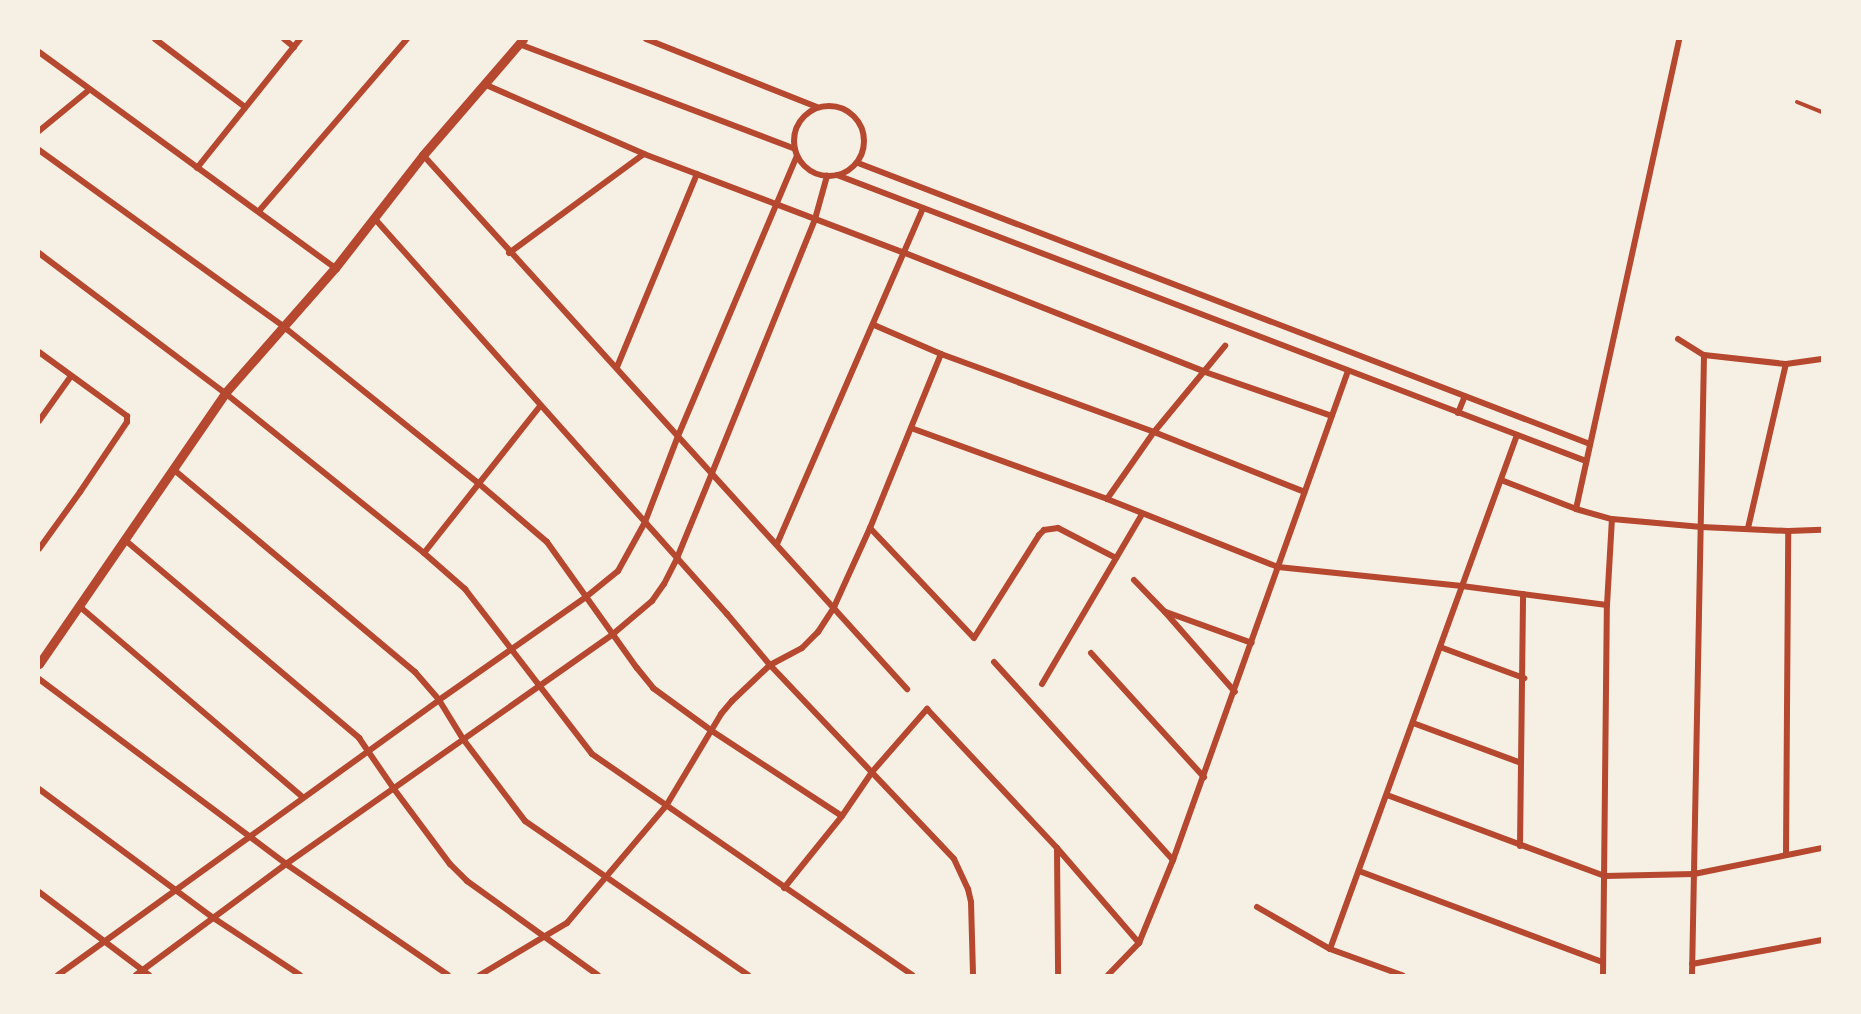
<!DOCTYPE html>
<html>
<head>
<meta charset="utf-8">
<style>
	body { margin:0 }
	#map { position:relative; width:1861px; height:1014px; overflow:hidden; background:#f6efe4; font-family:Quicksand,sans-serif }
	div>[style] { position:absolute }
	.service>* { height:4px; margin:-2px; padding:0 2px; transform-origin:2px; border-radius:2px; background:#b5482f }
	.minor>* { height:6px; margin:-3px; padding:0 3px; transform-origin:3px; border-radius:3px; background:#b5482f }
	.minor>.ring { margin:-3px; padding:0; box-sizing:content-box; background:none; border:6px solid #b5482f; border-radius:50% }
	.tertiary>* { height:9px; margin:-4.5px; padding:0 4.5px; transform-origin:4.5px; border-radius:4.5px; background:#b5482f }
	span { translate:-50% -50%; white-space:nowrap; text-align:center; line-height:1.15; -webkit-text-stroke:6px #f6efe4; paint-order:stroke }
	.frame { position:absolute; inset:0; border:40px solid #f6efe4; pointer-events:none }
</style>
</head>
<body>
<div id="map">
	<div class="service">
		<div style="left:1797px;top:102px;width:27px;rotate:22deg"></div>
	</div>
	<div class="minor">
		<div style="left:155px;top:39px;width:113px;rotate:37.1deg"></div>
		<div style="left:284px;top:39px;width:13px;rotate:39deg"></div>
		<div style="left:646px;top:39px;width:184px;rotate:21.7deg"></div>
		<div style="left:519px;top:44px;width:295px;rotate:20.8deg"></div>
		<div style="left:39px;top:52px;width:366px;rotate:36.1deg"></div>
		<div style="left:484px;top:84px;width:175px;rotate:23.6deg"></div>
		<div style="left:644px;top:154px;width:279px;rotate:20.8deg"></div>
		<div style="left:905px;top:253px;width:323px;rotate:21.6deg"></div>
		<div style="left:1205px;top:372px;width:134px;rotate:19.1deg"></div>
		<div class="ring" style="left:794px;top:106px;width:64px;height:64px"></div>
		<div style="left:39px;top:131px;width:65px;rotate:-39.4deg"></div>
		<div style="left:39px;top:150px;width:302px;rotate:35.8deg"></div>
		<div style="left:284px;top:327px;width:248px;rotate:38.8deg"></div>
		<div style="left:477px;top:482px;width:92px;rotate:40.6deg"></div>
		<div style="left:547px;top:542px;width:155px;rotate:54.5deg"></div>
		<div style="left:637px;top:668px;width:26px;rotate:51deg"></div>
		<div style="left:653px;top:688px;width:73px;rotate:36.1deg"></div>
		<div style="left:712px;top:731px;width:155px;rotate:33.2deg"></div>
		<div style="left:423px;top:155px;width:721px;rotate:47.81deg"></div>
		<div style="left:858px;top:163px;width:784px;rotate:21deg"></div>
		<div style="left:197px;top:168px;width:165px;rotate:-51.4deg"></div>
		<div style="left:837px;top:175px;width:802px;rotate:20.9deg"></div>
		<div style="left:259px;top:211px;width:227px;rotate:-49.3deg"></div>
		<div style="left:375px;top:219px;width:529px;rotate:48.29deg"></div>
		<div style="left:727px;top:614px;width:67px;rotate:49.9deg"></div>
		<div style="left:770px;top:665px;width:267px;rotate:46.5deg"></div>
		<div style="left:954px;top:859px;width:33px;rotate:65deg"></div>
		<div style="left:968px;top:889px;width:13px;rotate:77deg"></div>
		<div style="left:971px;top:902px;width:73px;rotate:88.4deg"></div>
		<div style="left:39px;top:253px;width:233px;rotate:37deg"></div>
		<div style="left:225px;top:393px;width:255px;rotate:38.8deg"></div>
		<div style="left:424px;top:553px;width:55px;rotate:41.3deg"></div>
		<div style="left:465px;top:589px;width:208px;rotate:52.4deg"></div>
		<div style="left:592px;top:754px;width:389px;rotate:34.6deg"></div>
		<div style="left:509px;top:253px;width:167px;rotate:-36.3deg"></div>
		<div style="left:874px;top:325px;width:73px;rotate:23.4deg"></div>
		<div style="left:941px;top:354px;width:227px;rotate:20.1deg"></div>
		<div style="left:1154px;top:432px;width:162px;rotate:21.7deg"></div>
		<div style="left:1678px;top:339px;width:31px;rotate:32deg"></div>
		<div style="left:1704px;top:355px;width:82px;rotate:6.3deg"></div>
		<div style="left:1786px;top:364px;width:36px;rotate:-8deg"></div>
		<div style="left:39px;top:352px;width:109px;rotate:36deg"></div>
		<div style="left:127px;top:416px;width:6px;rotate:90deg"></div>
		<div style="left:127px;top:422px;width:84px;rotate:123.9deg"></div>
		<div style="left:80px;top:492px;width:70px;rotate:125.7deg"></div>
		<div style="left:617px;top:367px;width:209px;rotate:-67.5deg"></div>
		<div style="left:1458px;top:413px;width:18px;rotate:-68deg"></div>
		<div style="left:39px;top:421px;width:55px;rotate:-54.6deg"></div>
		<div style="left:911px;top:428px;width:208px;rotate:19.9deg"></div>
		<div style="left:1107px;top:499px;width:184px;rotate:21.7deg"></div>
		<div style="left:1278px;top:567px;width:185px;rotate:5.9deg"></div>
		<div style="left:1462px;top:586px;width:146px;rotate:7.5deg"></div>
		<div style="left:173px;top:469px;width:316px;rotate:40deg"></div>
		<div style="left:415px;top:672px;width:37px;rotate:49deg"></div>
		<div style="left:439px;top:700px;width:46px;rotate:58.4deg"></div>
		<div style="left:463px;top:739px;width:103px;rotate:52.9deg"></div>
		<div style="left:525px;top:821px;width:271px;rotate:34.6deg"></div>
		<div style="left:1501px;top:480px;width:80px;rotate:21.1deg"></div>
		<div style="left:1576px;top:509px;width:37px;rotate:16deg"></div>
		<div style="left:1612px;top:519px;width:90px;rotate:5.1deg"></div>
		<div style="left:1702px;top:527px;width:86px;rotate:2.7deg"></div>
		<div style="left:1788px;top:531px;width:34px;rotate:-2deg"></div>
		<div style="left:1107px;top:499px;width:82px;rotate:-55deg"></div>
		<div style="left:1154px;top:432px;width:112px;rotate:-50.5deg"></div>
		<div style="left:1576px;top:509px;width:481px;rotate:-77.6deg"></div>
		<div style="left:870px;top:528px;width:151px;rotate:46.6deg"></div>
		<div style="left:974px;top:638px;width:122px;rotate:-57.7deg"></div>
		<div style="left:1039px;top:535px;width:7px;rotate:-45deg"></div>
		<div style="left:1044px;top:530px;width:14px;rotate:-8deg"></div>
		<div style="left:1058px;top:528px;width:65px;rotate:27.3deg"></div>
		<div style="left:1748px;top:528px;width:168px;rotate:-77deg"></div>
		<div style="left:125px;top:540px;width:307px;rotate:40.2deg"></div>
		<div style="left:359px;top:738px;width:62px;rotate:55.5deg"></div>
		<div style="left:394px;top:789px;width:94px;rotate:53.3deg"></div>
		<div style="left:450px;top:864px;width:24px;rotate:45deg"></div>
		<div style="left:467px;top:881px;width:161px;rotate:35.7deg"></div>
		<div style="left:777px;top:544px;width:366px;rotate:-66.5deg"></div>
		<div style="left:424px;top:553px;width:187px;rotate:-51.7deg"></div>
		<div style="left:1134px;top:580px;width:45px;rotate:45.9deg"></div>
		<div style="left:1165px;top:612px;width:106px;rotate:48.8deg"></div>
		<div style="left:79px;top:606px;width:294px;rotate:40.5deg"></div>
		<div style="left:1166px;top:612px;width:91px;rotate:19.8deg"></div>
		<div style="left:1440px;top:647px;width:90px;rotate:20.3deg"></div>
		<div style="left:1091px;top:653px;width:168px;rotate:47.7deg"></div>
		<div style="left:994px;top:662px;width:267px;rotate:47.9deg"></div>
		<div style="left:39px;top:679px;width:309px;rotate:36.8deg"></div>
		<div style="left:286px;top:864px;width:196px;rotate:34.4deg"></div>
		<div style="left:1042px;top:684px;width:197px;rotate:-59.5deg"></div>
		<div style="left:1413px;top:723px;width:115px;rotate:20.3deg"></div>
		<div style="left:39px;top:789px;width:215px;rotate:36.5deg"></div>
		<div style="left:212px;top:917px;width:105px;rotate:33.4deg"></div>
		<div style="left:1387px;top:795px;width:233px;rotate:20.4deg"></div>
		<div style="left:1605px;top:876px;width:89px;rotate:-1.3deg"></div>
		<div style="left:1694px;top:874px;width:131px;rotate:-11.5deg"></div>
		<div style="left:1520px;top:846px;width:252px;rotate:-89.3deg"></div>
		<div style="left:1057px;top:849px;width:126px;rotate:89.5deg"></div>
		<div style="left:1786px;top:854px;width:323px;rotate:-89.6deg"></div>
		<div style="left:1359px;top:871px;width:259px;rotate:20.5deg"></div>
		<div style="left:784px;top:888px;width:92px;rotate:-51.1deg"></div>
		<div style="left:842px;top:816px;width:53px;rotate:-55.7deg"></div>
		<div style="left:872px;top:772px;width:84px;rotate:-48.9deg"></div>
		<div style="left:927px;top:709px;width:190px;rotate:46.9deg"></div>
		<div style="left:1057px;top:848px;width:125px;rotate:49.2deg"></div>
		<div style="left:39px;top:892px;width:138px;rotate:37deg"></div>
		<div style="left:1257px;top:907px;width:84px;rotate:29.9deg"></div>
		<div style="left:1330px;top:949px;width:77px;rotate:19.9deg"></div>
		<div style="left:1330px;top:949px;width:547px;rotate:-70.01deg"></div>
		<div style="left:1692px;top:964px;width:132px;rotate:-10.5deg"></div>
		<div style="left:58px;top:975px;width:470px;rotate:-35.8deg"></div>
		<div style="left:439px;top:700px;width:179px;rotate:-35deg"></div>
		<div style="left:586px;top:597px;width:41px;rotate:-39.1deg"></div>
		<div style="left:618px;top:571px;width:56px;rotate:-61.1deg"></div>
		<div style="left:645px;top:522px;width:92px;rotate:-69deg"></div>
		<div style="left:678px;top:436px;width:304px;rotate:-67deg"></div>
		<div style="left:136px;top:975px;width:187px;rotate:-36.5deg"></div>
		<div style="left:286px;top:864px;width:400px;rotate:-35.1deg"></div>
		<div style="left:613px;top:634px;width:51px;rotate:-40.2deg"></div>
		<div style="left:652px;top:601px;width:21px;rotate:-55deg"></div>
		<div style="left:664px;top:584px;width:29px;rotate:-63deg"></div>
		<div style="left:677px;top:558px;width:92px;rotate:-67.6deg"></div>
		<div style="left:712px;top:473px;width:274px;rotate:-67.9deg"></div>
		<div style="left:815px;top:219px;width:45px;rotate:-74.4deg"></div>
		<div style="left:480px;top:975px;width:101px;rotate:-30.9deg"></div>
		<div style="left:567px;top:923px;width:153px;rotate:-49.8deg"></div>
		<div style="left:666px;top:806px;width:107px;rotate:-59.1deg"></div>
		<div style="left:721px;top:714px;width:17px;rotate:-50deg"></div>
		<div style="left:732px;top:701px;width:52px;rotate:-43.5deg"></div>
		<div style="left:770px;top:665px;width:36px;rotate:-28deg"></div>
		<div style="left:802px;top:648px;width:23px;rotate:-45deg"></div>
		<div style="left:818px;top:632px;width:30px;rotate:-57deg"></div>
		<div style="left:834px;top:607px;width:87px;rotate:-65.5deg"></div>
		<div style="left:870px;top:528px;width:188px;rotate:-67.8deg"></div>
		<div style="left:1108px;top:975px;width:45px;rotate:-45.9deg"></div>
		<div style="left:1139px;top:943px;width:90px;rotate:-67.7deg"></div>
		<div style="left:1173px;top:860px;width:519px;rotate:-70.31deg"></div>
		<div style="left:1603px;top:975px;width:370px;rotate:-89.4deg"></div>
		<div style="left:1607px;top:605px;width:86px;rotate:-86.7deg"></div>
		<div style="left:1692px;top:975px;width:620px;rotate:-88.89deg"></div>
	</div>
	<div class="tertiary">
		<div style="left:39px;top:664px;width:329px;rotate:-55.5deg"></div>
		<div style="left:225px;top:393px;width:167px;rotate:-48.7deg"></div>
		<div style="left:335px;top:268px;width:143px;rotate:-52.1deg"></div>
		<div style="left:423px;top:155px;width:153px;rotate:-49.2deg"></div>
	</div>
	<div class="frame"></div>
</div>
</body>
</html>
